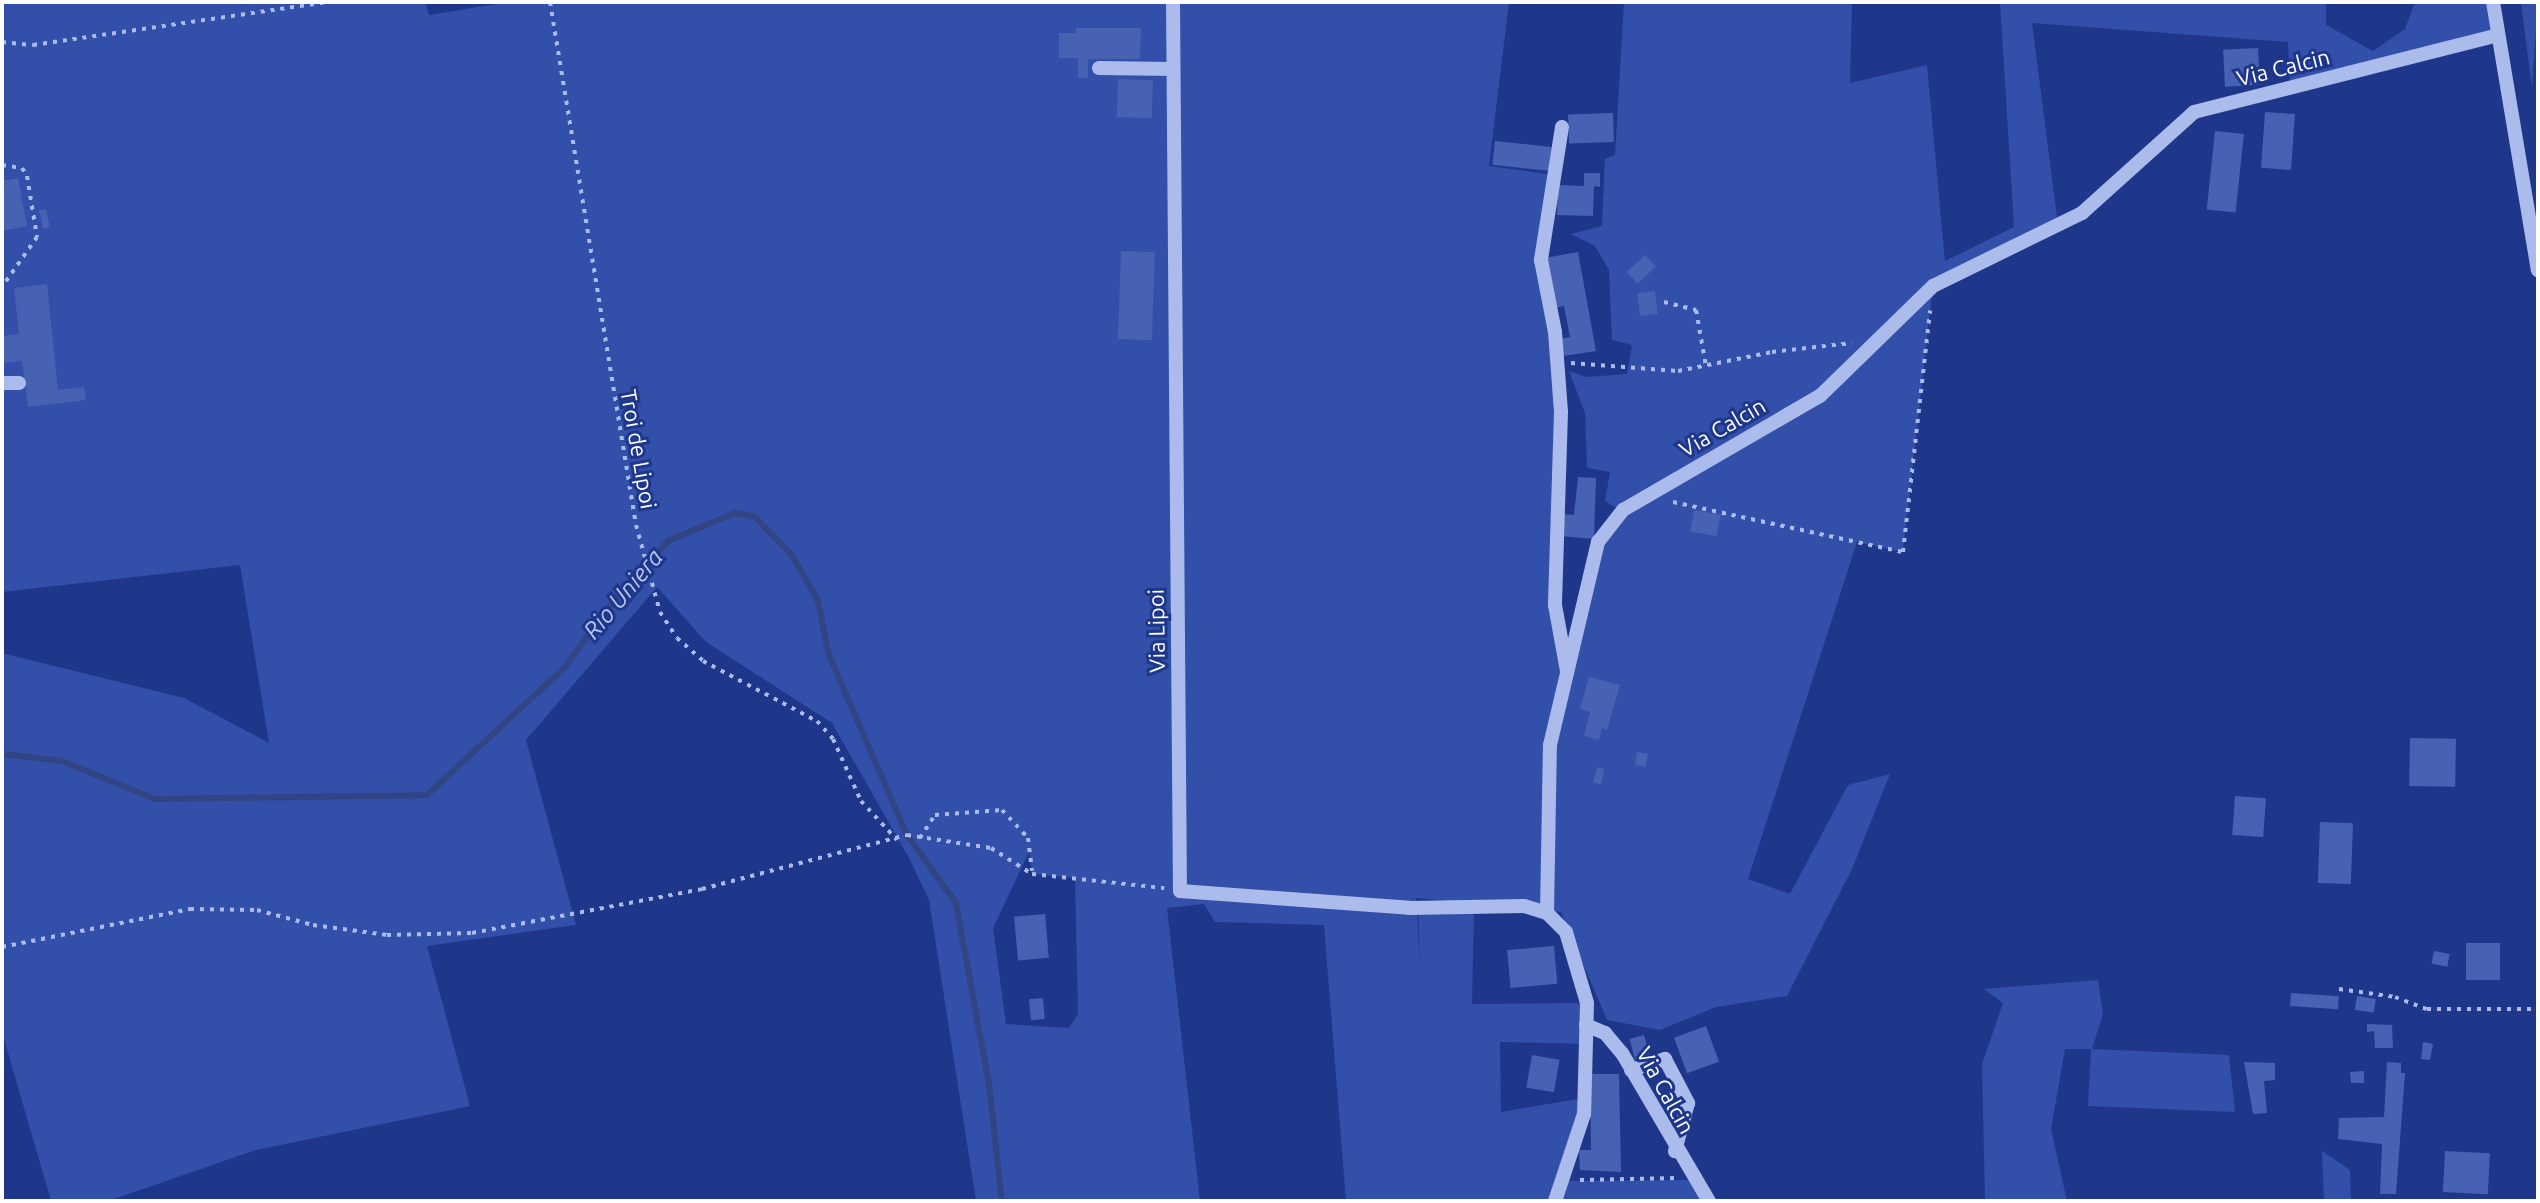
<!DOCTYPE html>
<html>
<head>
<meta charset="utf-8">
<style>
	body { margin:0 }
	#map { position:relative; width:2540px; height:1203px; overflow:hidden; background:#1e378b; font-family:Ubuntu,sans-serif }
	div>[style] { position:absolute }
	.green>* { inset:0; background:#324fa9 }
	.stream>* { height:6px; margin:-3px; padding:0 3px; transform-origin:3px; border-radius:3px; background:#314483 }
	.building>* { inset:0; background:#4761b3; transform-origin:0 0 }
	.path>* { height:4px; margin-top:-2px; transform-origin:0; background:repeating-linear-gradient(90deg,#aabbec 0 4px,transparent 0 10px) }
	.minor>* { height:14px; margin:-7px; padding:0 7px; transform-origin:7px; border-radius:7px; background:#aabbec }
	span { translate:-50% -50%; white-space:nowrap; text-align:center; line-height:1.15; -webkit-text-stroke:6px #1e378b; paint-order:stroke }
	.street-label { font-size:22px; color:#fff }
	.water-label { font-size:24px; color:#b6c6f3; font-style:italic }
	.frame { position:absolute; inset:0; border:4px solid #fff; pointer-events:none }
</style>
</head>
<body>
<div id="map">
	<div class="green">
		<div style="clip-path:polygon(evenodd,2px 2px,425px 2px,429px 15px,509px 2px,1509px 2px,1489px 166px,1554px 175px,1541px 260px,1555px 332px,1559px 629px,1566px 669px,1598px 542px,1622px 511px,1605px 501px,1610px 472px,1587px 468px,1585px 413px,1569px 371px,1587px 377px,1627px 374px,1632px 345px,1612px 340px,1609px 270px,1595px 246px,1571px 234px,1602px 226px,1605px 159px,1615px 155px,1624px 2px,1852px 2px,1850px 83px,1927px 65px,1945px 261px,2014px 227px,2000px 2px,2326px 2px,2326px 25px,2373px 51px,2405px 29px,2415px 2px,2493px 2px,2495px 36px,2290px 87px,2288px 42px,2032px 23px,2058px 225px,1933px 286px,1903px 552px,1857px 542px,1748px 879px,1790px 894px,1848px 785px,1890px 774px,1852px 869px,1787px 996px,1716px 1007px,1660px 1030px,1607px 1020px,1561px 912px,1416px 898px,1420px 966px,1418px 908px,1474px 907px,1472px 1004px,1587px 1003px,1586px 1044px,1500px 1042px,1501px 1112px,1584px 1098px,1562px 1181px,1694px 1180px,1709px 1201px,1346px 1201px,1324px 925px,1215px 922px,1204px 904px,1167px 908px,1200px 1201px,976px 1201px,929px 900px,909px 858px,832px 723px,706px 642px,657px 587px,526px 740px,576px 925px,427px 946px,470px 1106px,256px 1150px,108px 1201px,51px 1201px,2px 1032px,2px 653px,184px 698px,269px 743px,240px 565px,2px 592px,2px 2px,1029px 852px,1032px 874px,1075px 878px,1078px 1014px,1069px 1028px,1006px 1024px,993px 928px,1029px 852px)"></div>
		<div style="clip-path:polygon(2521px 2px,2538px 2px,2532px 88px)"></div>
		<div style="clip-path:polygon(2098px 980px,2103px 1014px,2092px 1049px,2229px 1055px,2235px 1112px,2088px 1106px,2091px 1049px,2065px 1049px,2051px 1129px,2067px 1201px,1985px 1201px,1982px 1064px,2003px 1003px,1984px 989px)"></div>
		<div style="clip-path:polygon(2322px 1151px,2350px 1170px,2351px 1201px,2324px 1201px)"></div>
	</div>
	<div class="stream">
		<div style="left:2px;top:754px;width:60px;rotate:6.7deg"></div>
		<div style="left:62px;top:761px;width:100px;rotate:22.2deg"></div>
		<div style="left:155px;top:799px;width:272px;rotate:-0.8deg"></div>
		<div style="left:427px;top:795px;width:187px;rotate:-42.8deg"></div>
		<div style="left:564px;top:668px;width:86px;rotate:-53.5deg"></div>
		<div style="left:615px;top:599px;width:79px;rotate:-47.6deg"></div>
		<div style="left:668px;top:541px;width:73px;rotate:-22.7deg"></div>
		<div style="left:735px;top:513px;width:20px;rotate:11deg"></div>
		<div style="left:755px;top:517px;width:53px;rotate:45.8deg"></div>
		<div style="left:792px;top:555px;width:53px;rotate:60.5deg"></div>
		<div style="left:818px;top:601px;width:55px;rotate:78.5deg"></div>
		<div style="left:829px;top:655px;width:196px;rotate:66.6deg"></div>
		<div style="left:907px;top:835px;width:84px;rotate:54.2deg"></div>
		<div style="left:956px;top:903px;width:184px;rotate:79.7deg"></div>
		<div style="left:989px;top:1084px;width:118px;rotate:83.7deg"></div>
	</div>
	<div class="building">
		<div style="clip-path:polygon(1076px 28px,1141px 28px,1140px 59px,1088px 59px,1088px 78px,1078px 78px,1078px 58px,1059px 58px,1059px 33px,1076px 33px)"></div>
		<div style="left:2258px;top:48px;width:37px;height:35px;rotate:87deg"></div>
		<div style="left:1118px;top:79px;width:35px;height:38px;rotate:2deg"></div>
		<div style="left:2265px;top:112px;width:30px;height:56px;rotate:4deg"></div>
		<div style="left:1613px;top:113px;width:29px;height:45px;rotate:88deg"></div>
		<div style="left:2215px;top:131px;width:29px;height:79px;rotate:6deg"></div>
		<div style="left:1495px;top:141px;width:57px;height:24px;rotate:6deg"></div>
		<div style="clip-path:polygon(1584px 173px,1600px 173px,1600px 187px,1594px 186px,1593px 216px,1557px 215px,1558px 185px,1584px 186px)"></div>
		<div style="clip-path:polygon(18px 178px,27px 226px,2px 231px,2px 181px)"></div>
		<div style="left:46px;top:209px;width:19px;height:7px;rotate:78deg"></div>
		<div style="left:1121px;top:251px;width:34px;height:88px;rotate:2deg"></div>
		<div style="clip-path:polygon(1578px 252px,1596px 351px,1563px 356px,1559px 339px,1570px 337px,1564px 306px,1554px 308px,1545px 258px)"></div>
		<div style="left:1645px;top:255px;width:16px;height:25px;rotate:47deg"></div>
		<div style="clip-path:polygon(47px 284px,58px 390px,84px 387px,86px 400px,28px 407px,22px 361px,2px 363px,2px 336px,19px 334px,14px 288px)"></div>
		<div style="left:1655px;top:291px;width:23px;height:18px;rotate:83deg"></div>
		<div style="clip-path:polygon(1578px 477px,1596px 478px,1594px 539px,1560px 536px,1562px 514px,1574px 515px)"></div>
		<div style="left:1694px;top:510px;width:27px;height:22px;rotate:10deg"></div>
		<div style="clip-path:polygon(1589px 677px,1620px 685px,1607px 730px,1602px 728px,1599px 740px,1584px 736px,1590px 712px,1580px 709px)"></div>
		<div style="left:2410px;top:738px;width:46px;height:48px;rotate:1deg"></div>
		<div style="left:1637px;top:752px;width:11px;height:13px;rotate:10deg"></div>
		<div style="left:1597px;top:767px;width:8px;height:16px;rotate:14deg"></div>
		<div style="left:2235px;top:796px;width:31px;height:39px;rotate:4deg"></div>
		<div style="left:2320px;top:822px;width:33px;height:61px;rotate:2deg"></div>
		<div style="left:1045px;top:914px;width:44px;height:31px;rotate:85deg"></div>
		<div style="left:2466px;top:943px;width:34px;height:37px"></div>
		<div style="left:1554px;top:946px;width:38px;height:47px;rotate:85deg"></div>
		<div style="left:2434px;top:951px;width:16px;height:13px;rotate:11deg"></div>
		<div style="left:2291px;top:993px;width:48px;height:13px;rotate:4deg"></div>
		<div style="left:2357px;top:996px;width:19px;height:14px;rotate:9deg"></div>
		<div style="left:1043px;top:998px;width:21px;height:14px;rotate:85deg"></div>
		<div style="clip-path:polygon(2367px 1024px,2392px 1025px,2393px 1048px,2375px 1048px,2374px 1031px,2367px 1032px)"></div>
		<div style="left:1706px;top:1026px;width:38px;height:34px;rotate:70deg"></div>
		<div style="left:1644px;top:1035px;width:24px;height:15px;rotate:75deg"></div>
		<div style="clip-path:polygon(2423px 1042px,2433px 1044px,2430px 1060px,2421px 1059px)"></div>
		<div style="left:1532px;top:1055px;width:28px;height:33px;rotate:10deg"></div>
		<div style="clip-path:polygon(2244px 1062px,2275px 1063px,2275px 1080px,2264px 1081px,2267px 1113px,2253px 1114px)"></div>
		<div style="clip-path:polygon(2387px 1062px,2401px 1063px,2401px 1073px,2405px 1073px,2396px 1194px,2380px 1194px,2382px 1144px,2338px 1139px,2339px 1118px,2384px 1117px)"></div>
		<div style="clip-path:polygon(2364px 1071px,2364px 1083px,2351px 1083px,2350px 1072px)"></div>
		<div style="clip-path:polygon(1590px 1074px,1619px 1074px,1621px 1172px,1580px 1170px,1579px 1150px,1591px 1150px)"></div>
		<div style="left:2445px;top:1151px;width:45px;height:41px;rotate:3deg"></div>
	</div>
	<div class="path">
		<div style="left:550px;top:2px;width:530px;rotate:80.66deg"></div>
		<div style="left:636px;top:525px;width:90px;rotate:74.6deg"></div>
		<div style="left:660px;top:612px;width:31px;rotate:57deg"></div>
		<div style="left:677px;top:638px;width:35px;rotate:41deg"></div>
		<div style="left:703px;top:661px;width:129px;rotate:27.8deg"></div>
		<div style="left:817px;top:721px;width:24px;rotate:48deg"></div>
		<div style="left:833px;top:739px;width:68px;rotate:65.7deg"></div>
		<div style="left:861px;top:801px;width:53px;rotate:47.3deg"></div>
		<div style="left:2px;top:42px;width:31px;rotate:6deg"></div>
		<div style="left:33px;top:45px;width:296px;rotate:-8.3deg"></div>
		<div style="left:2px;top:165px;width:20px;rotate:9deg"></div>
		<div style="left:22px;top:168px;width:9px;rotate:58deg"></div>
		<div style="left:27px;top:176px;width:62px;rotate:80.7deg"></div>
		<div style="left:37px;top:237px;width:61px;rotate:125deg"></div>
		<div style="left:1664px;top:302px;width:33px;rotate:14deg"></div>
		<div style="left:1696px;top:310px;width:57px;rotate:79.9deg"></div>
		<div style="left:1571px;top:363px;width:107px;rotate:4.3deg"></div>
		<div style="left:1678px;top:371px;width:96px;rotate:-11.4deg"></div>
		<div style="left:1772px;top:352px;width:80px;rotate:-6.5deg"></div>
		<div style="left:1673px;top:502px;width:235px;rotate:12.3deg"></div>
		<div style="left:1903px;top:552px;width:243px;rotate:-83.6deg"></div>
		<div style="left:920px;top:838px;width:27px;rotate:-57deg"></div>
		<div style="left:935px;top:815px;width:67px;rotate:-4.3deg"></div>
		<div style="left:1002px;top:810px;width:38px;rotate:47deg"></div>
		<div style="left:1028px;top:838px;width:33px;rotate:83deg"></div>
		<div style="left:2px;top:947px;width:192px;rotate:-11.4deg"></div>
		<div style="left:190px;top:909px;width:67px;rotate:0.9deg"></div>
		<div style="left:257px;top:910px;width:58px;rotate:15deg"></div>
		<div style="left:313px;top:925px;width:75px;rotate:7.7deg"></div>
		<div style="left:387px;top:935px;width:85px;rotate:-1.3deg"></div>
		<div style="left:472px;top:933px;width:234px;rotate:-10.8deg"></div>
		<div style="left:702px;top:889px;width:212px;rotate:-14.8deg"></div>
		<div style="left:907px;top:835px;width:85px;rotate:8.8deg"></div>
		<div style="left:991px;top:848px;width:49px;rotate:32.4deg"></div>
		<div style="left:1032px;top:874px;width:133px;rotate:6.1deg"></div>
		<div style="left:2339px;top:989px;width:57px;rotate:8.1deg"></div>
		<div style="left:2395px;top:997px;width:34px;rotate:21deg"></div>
		<div style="left:2427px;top:1009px;width:111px"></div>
		<div style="left:1580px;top:1180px;width:99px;rotate:-1.2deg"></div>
	</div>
	<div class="minor">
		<div style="left:1173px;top:2px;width:889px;rotate:89.55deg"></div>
		<div style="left:1180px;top:891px;width:230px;rotate:4.2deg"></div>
		<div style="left:1409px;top:908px;width:115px;rotate:-1deg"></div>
		<div style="left:1524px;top:906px;width:24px;rotate:17deg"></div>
		<div style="left:1547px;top:913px;width:27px;rotate:45deg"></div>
		<div style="left:1566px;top:932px;width:74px;rotate:73.5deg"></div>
		<div style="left:1587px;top:1003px;width:111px;rotate:91.5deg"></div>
		<div style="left:1584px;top:1114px;width:92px;rotate:108.4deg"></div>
		<div style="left:2493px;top:2px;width:272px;rotate:80.5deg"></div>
		<div style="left:1099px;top:68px;width:74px;rotate:0.8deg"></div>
		<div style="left:1562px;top:127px;width:135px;rotate:99deg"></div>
		<div style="left:1541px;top:260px;width:73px;rotate:79deg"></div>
		<div style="left:1555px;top:332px;width:80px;rotate:85.7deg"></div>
		<div style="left:1561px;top:412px;width:193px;rotate:91.8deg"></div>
		<div style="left:1555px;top:605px;width:67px;rotate:79.7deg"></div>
		<div style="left:2px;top:383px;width:17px"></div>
		<div style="left:1547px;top:913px;width:168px;rotate:-89deg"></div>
		<div style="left:1550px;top:745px;width:209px;rotate:-76.7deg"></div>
		<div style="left:1598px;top:542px;width:41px;rotate:-52deg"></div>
		<div style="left:1623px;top:510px;width:228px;rotate:-30.1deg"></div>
		<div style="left:1820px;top:396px;width:158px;rotate:-44.2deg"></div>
		<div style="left:1933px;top:286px;width:166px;rotate:-26.1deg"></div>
		<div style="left:2082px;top:213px;width:151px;rotate:-42deg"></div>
		<div style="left:2194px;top:112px;width:310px;rotate:-14.2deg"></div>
		<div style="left:1586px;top:1025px;width:21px;rotate:23deg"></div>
		<div style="left:1605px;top:1033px;width:26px;rotate:50deg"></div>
		<div style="left:1622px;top:1053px;width:172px;rotate:59.6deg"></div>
		<div style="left:1631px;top:1070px;width:36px;rotate:-18deg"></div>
		<div style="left:1665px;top:1059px;width:50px;rotate:62.4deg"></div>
		<div style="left:1688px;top:1103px;width:50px;rotate:105.2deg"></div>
	</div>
	<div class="street-label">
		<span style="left:2283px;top:67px;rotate:-14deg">Via Calcin</span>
		<span style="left:1722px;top:427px;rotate:-30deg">Via Calcin</span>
		<span style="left:639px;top:449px;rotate:80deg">Troi de Lipoi</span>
		<span style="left:1156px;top:631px;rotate:-91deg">Via Lipoi</span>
		<span style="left:1666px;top:1090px;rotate:61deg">Via Calcin</span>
	</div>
	<div class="water-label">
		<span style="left:623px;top:594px;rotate:-50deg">Rio Uniera</span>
	</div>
	<div class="frame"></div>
</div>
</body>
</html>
